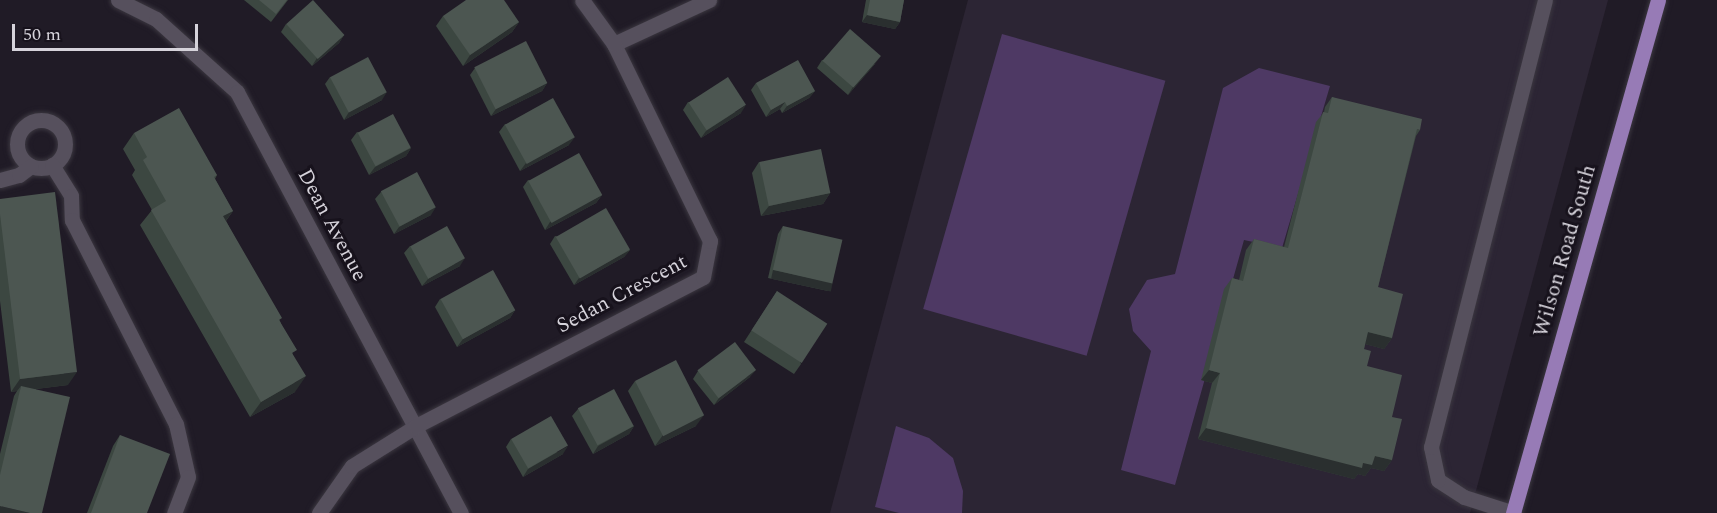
<!DOCTYPE html>
<html>
<head>
<meta charset="utf-8">
<style>
	body { margin:0 }
	#map { position:relative; width:1717px; height:513px; overflow:hidden; background:#201b26; font-family:Spectral,serif }
	div>[style] { position:absolute }
	.built>* { inset:0; background:#2c2534 }
	.green>* { inset:0; background:#4e3964; transform-origin:0 0 }
	.roads { filter:drop-shadow(0 0 2px #3b3740) drop-shadow(0 0 2px #3b3740) }
	.minor>* { height:15px; margin:-7.5px; padding:0 7.5px; transform-origin:7.5px; border-radius:7.5px; background:#56505d }
	.minor>.ring { margin:-7.5px; padding:0; box-sizing:content-box; background:none; border:15px solid #56505d; border-radius:50% }
	.major>* { height:15px; margin:-7.5px; padding:0 7.5px; transform-origin:7.5px; border-radius:7.5px; background:#977bb6 }
	.wall>* { inset:0; background:#3c4741 }
	.shaded-wall>* { inset:0; background:#2a2f2f; transform-origin:0 0 }
	.building>* { inset:0; background:#4c5651; transform-origin:0 0 }
	span { translate:-50% -50%; white-space:nowrap; text-align:center; line-height:1.15; -webkit-text-stroke:6px #17121c; paint-order:stroke }
	.street-label { font-size:21px; color:#d6d3db }
	.scale { position:absolute; left:12px; top:24px; width:186px; height:27px; box-sizing:border-box; border:3px solid #d6d3db; border-top:0; padding-left:8px; font-size:18px; line-height:21px; white-space:nowrap; color:#d6d3db; -webkit-text-stroke:4px #17121c; paint-order:stroke }
</style>
</head>
<body>
<div id="map">
	<div class="built">
		<div style="clip-path:polygon(968px 0,1608px 0,1470px 513px,830px 513px)"></div>
	</div>
	<div class="green">
		<div style="left:1002px;top:34px;width:170px;height:286px;rotate:16deg"></div>
		<div style="clip-path:polygon(1259px 68px,1330px 86px,1282px 248px,1244px 240px,1175px 485px,1121px 470px,1151px 351px,1133px 331px,1129px 309px,1147px 280px,1175px 274px,1223px 88px)"></div>
		<div style="clip-path:polygon(896px 426px,929px 438px,953px 458px,963px 491px,962px 513px,899px 513px,875px 507px)"></div>
	</div>
	<div class="roads">
		<div class="minor">
			<div style="left:118px;top:0;width:42px;rotate:26.6deg"></div>
			<div style="left:156px;top:19px;width:109px;rotate:42deg"></div>
			<div style="left:237px;top:92px;width:477px;rotate:62deg"></div>
			<div style="left:614px;top:44px;width:105px;rotate:-24.9deg"></div>
			<div class="ring" style="left:17px;top:120px;width:33px;height:33px"></div>
			<div style="left:52px;top:165px;width:36px;rotate:58deg"></div>
			<div style="left:71px;top:196px;width:24px;rotate:88deg"></div>
			<div style="left:72px;top:220px;width:229px;rotate:63deg"></div>
			<div style="left:176px;top:424px;width:54px;rotate:77.2deg"></div>
			<div style="left:188px;top:477px;width:39px;rotate:111deg"></div>
			<div style="left:0;top:180px;width:20px;rotate:-15deg"></div>
			<div style="left:19px;top:175px;width:15px;rotate:-37deg"></div>
			<div style="left:319px;top:513px;width:57px;rotate:-54.9deg"></div>
			<div style="left:352px;top:466px;width:75px;rotate:-32deg"></div>
			<div style="left:416px;top:426px;width:323px;rotate:-27.4deg"></div>
			<div style="left:703px;top:277px;width:37px;rotate:-79deg"></div>
			<div style="left:710px;top:241px;width:219px;rotate:-116deg"></div>
			<div style="left:614px;top:44px;width:54px;rotate:-126deg"></div>
			<div style="left:1514px;top:513px;width:52px;rotate:-162.3deg"></div>
			<div style="left:1464px;top:497px;width:31px;rotate:-147deg"></div>
			<div style="left:1438px;top:480px;width:34px;rotate:-102deg"></div>
			<div style="left:1431px;top:447px;width:461px;rotate:-75.7deg"></div>
		</div>
		<div class="major">
			<div style="left:1513px;top:513px;width:533px;rotate:-74.22deg"></div>
		</div>
	</div>
	<div class="wall">
		<div style="clip-path:polygon(244px 0,288px 0,271px 22px)"></div>
		<div style="clip-path:polygon(866px 0,904px 0,900px 22px,895px 29px,862px 22px)"></div>
		<div style="clip-path:polygon(443px 16px,519px 22px,512px 32px,463px 66px,436px 26px)"></div>
		<div style="clip-path:polygon(286px 24px,344px 35px,339px 43px,312px 66px,281px 32px)"></div>
		<div style="clip-path:polygon(822px 60px,875px 64px,848px 95px,817px 68px)"></div>
		<div style="clip-path:polygon(475px 68px,547px 83px,542px 91px,491px 116px,470px 75px)"></div>
		<div style="clip-path:polygon(330px 77px,382px 100px,344px 120px,325px 84px)"></div>
		<div style="clip-path:polygon(756px 83px,815px 91px,809px 98px,782px 113px,780px 109px,766px 117px,751px 90px)"></div>
		<div style="clip-path:polygon(1332px 97px,1420px 130px,1416px 136px,1378px 287px,1392px 338px,1384px 349px,1365px 344px,1364px 349px,1367px 366px,1392px 417px,1392px 460px,1384px 471px,1371px 468px,1365px 476px,1358px 474px,1354px 479px,1198px 439px,1212px 383px,1201px 380px,1224px 289px,1232px 278px,1239px 280px,1246px 250px,1254px 239px,1284px 247px,1316px 122px,1324px 112px,1325px 107px)"></div>
		<div style="clip-path:polygon(688px 102px,741px 113px,701px 138px,683px 110px)"></div>
		<div style="clip-path:polygon(505px 124px,569px 145px,520px 171px,499px 132px)"></div>
		<div style="clip-path:polygon(357px 132px,411px 148px,406px 156px,369px 175px,351px 140px)"></div>
		<div style="clip-path:polygon(134px 133px,217px 175px,215px 179px,233px 211px,226px 221px,280px 321px,293px 355px,295px 392px,250px 417px,140px 225px,152px 210px,132px 175px,135px 170px,123px 149px)"></div>
		<div style="clip-path:polygon(759px 162px,830px 193px,823px 204px,761px 216px,752px 173px)"></div>
		<div style="clip-path:polygon(528px 180px,602px 195px,596px 203px,545px 230px,523px 187px)"></div>
		<div style="clip-path:polygon(381px 192px,431px 215px,394px 234px,375px 199px)"></div>
		<div style="clip-path:polygon(0 199px,68px 385px,36px 389px,0 513px,0 454px,14px 396px,17px 391px,11px 392px,0 301px)"></div>
		<div style="clip-path:polygon(783px 226px,828px 291px,768px 278px,778px 234px)"></div>
		<div style="clip-path:polygon(555px 236px,630px 250px,624px 257px,574px 285px,550px 244px)"></div>
		<div style="clip-path:polygon(410px 246px,460px 266px,422px 286px,404px 253px)"></div>
		<div style="clip-path:polygon(777px 291px,801px 364px,794px 374px,744px 342px)"></div>
		<div style="clip-path:polygon(440px 299px,515px 310px,510px 318px,457px 347px,435px 307px)"></div>
		<div style="clip-path:polygon(698px 371px,750px 377px,714px 405px,693px 379px)"></div>
		<div style="clip-path:polygon(635px 381px,696px 426px,655px 446px,628px 391px)"></div>
		<div style="clip-path:polygon(578px 409px,634px 426px,629px 434px,593px 454px,572px 416px)"></div>
		<div style="clip-path:polygon(120px 435px,147px 513px,87px 513px,113px 446px)"></div>
		<div style="clip-path:polygon(511px 439px,563px 454px,523px 477px,506px 447px)"></div>
	</div>
	<div class="shaded-wall">
		<div style="clip-path:polygon(867px 15px,900px 22px,895px 29px,862px 22px)"></div>
		<div style="clip-path:polygon(519px 22px,512px 32px,463px 66px,470px 55px)"></div>
		<div style="clip-path:polygon(344px 35px,339px 43px,312px 66px,317px 58px)"></div>
		<div style="clip-path:polygon(881px 56px,875px 64px,848px 95px,853px 87px)"></div>
		<div style="clip-path:polygon(547px 83px,542px 91px,491px 116px,496px 109px)"></div>
		<div style="clip-path:polygon(815px 91px,809px 98px,782px 113px,787px 106px)"></div>
		<div style="clip-path:polygon(387px 92px,382px 100px,344px 120px,349px 112px)"></div>
		<div style="clip-path:polygon(785px 102px,780px 109px,766px 117px,771px 110px)"></div>
		<div style="clip-path:polygon(746px 105px,741px 113px,701px 138px,706px 131px)"></div>
		<div style="clip-path:polygon(575px 137px,569px 145px,520px 171px,526px 163px)"></div>
		<div style="clip-path:polygon(411px 148px,406px 156px,369px 175px,375px 167px)"></div>
		<div style="clip-path:polygon(830px 193px,823px 204px,761px 216px,769px 206px)"></div>
		<div style="clip-path:polygon(602px 195px,596px 203px,545px 230px,550px 222px)"></div>
		<div style="clip-path:polygon(436px 207px,431px 215px,394px 234px,399px 227px)"></div>
		<div style="clip-path:polygon(233px 211px,222px 226px,223px 216px)"></div>
		<div style="clip-path:polygon(630px 250px,624px 257px,574px 285px,579px 278px)"></div>
		<div style="clip-path:polygon(465px 258px,460px 266px,422px 286px,428px 279px)"></div>
		<div style="left:773px;top:270px;width:61px;height:9px;rotate:12deg"></div>
		<div style="clip-path:polygon(515px 310px,510px 318px,457px 347px,463px 339px)"></div>
		<div style="clip-path:polygon(1368px 332px,1392px 338px,1384px 349px,1361px 343px)"></div>
		<div style="clip-path:polygon(756px 370px,750px 377px,714px 405px,719px 398px)"></div>
		<div style="clip-path:polygon(1209px 370px,1220px 373px,1212px 383px,1201px 380px)"></div>
		<div style="clip-path:polygon(77px 372px,68px 385px,20px 391px,21px 386px,17px 391px,11px 392px,20px 379px)"></div>
		<div style="clip-path:polygon(306px 376px,295px 392px,250px 417px,261px 402px)"></div>
		<div style="clip-path:polygon(704px 415px,696px 426px,655px 446px,663px 435px)"></div>
		<div style="clip-path:polygon(634px 426px,629px 434px,593px 454px,598px 446px)"></div>
		<div style="clip-path:polygon(1206px 428px,1363px 463px,1375px 456px,1392px 460px,1384px 471px,1371px 468px,1365px 476px,1358px 474px,1354px 479px,1198px 439px)"></div>
		<div style="clip-path:polygon(568px 446px,563px 454px,523px 477px,528px 469px)"></div>
		<div style="clip-path:polygon(0 506px,30px 513px,0 513px)"></div>
	</div>
	<div class="building">
		<div style="clip-path:polygon(259px 0,287px 0,276px 14px)"></div>
		<div style="left:313px;top:0;width:47px;height:36px;rotate:48deg"></div>
		<div style="clip-path:polygon(466px 0,504px 0,519px 22px,470px 55px,443px 16px)"></div>
		<div style="clip-path:polygon(870px 0,904px 0,900px 22px,867px 15px)"></div>
		<div style="left:850px;top:29px;width:41px;height:42px;rotate:41deg"></div>
		<div style="left:526px;top:41px;width:47px;height:58px;rotate:63deg"></div>
		<div style="left:368px;top:57px;width:40px;height:43px;rotate:62deg"></div>
		<div style="clip-path:polygon(798px 60px,815px 91px,787px 106px,785px 102px,771px 110px,756px 83px)"></div>
		<div style="left:728px;top:77px;width:33px;height:47px;rotate:57deg"></div>
		<div style="clip-path:polygon(1332px 97px,1422px 119px,1420px 130px,1417px 129px,1378px 287px,1403px 294px,1392px 338px,1368px 332px,1364px 349px,1371px 351px,1367px 366px,1402px 375px,1392px 417px,1402px 419px,1392px 460px,1375px 456px,1372px 465px,1363px 463px,1362px 468px,1206px 428px,1220px 373px,1209px 370px,1232px 278px,1243px 281px,1254px 239px,1288px 248px,1323px 112px,1328px 113px)"></div>
		<div style="left:553px;top:98px;width:45px;height:55px;rotate:61deg"></div>
		<div style="clip-path:polygon(179px 108px,217px 175px,214px 177px,233px 211px,223px 216px,282px 318px,279px 320px,297px 350px,292px 353px,306px 376px,261px 402px,151px 210px,166px 201px,143px 160px,147px 157px,134px 133px)"></div>
		<div style="left:393px;top:114px;width:38px;height:40px;rotate:62deg"></div>
		<div style="left:821px;top:149px;width:45px;height:63px;rotate:78deg"></div>
		<div style="left:579px;top:153px;width:48px;height:58px;rotate:61deg"></div>
		<div style="left:417px;top:172px;width:40px;height:41px;rotate:62deg"></div>
		<div style="clip-path:polygon(55px 192px,77px 372px,20px 379px,0 214px,0 199px)"></div>
		<div style="left:606px;top:208px;width:48px;height:58px;rotate:60deg"></div>
		<div style="left:447px;top:226px;width:37px;height:42px;rotate:61deg"></div>
		<div style="left:783px;top:226px;width:61px;height:45px;rotate:13deg"></div>
		<div style="left:493px;top:270px;width:46px;height:60px;rotate:61deg"></div>
		<div style="left:777px;top:291px;width:60px;height:47px;rotate:33deg"></div>
		<div style="left:735px;top:342px;width:35px;height:47px;rotate:53deg"></div>
		<div style="left:676px;top:360px;width:62px;height:46px;rotate:63deg"></div>
		<div style="clip-path:polygon(21px 386px,70px 397px,42px 513px,30px 513px,0 506px,0 475px)"></div>
		<div style="left:614px;top:389px;width:42px;height:41px;rotate:62deg"></div>
		<div style="left:551px;top:416px;width:34px;height:46px;rotate:60deg"></div>
		<div style="clip-path:polygon(120px 435px,170px 454px,147px 513px,91px 513px)"></div>
	</div>
	<div class="street-label">
		<span style="left:332px;top:225px;rotate:62deg">Dean Avenue</span>
		<span style="left:1565px;top:251px;rotate:-74deg">Wilson Road South</span>
		<span style="left:622px;top:294px;rotate:-28deg">Sedan Crescent</span>
	</div>
	<div class="scale">50 m</div>
</div>
</body>
</html>
